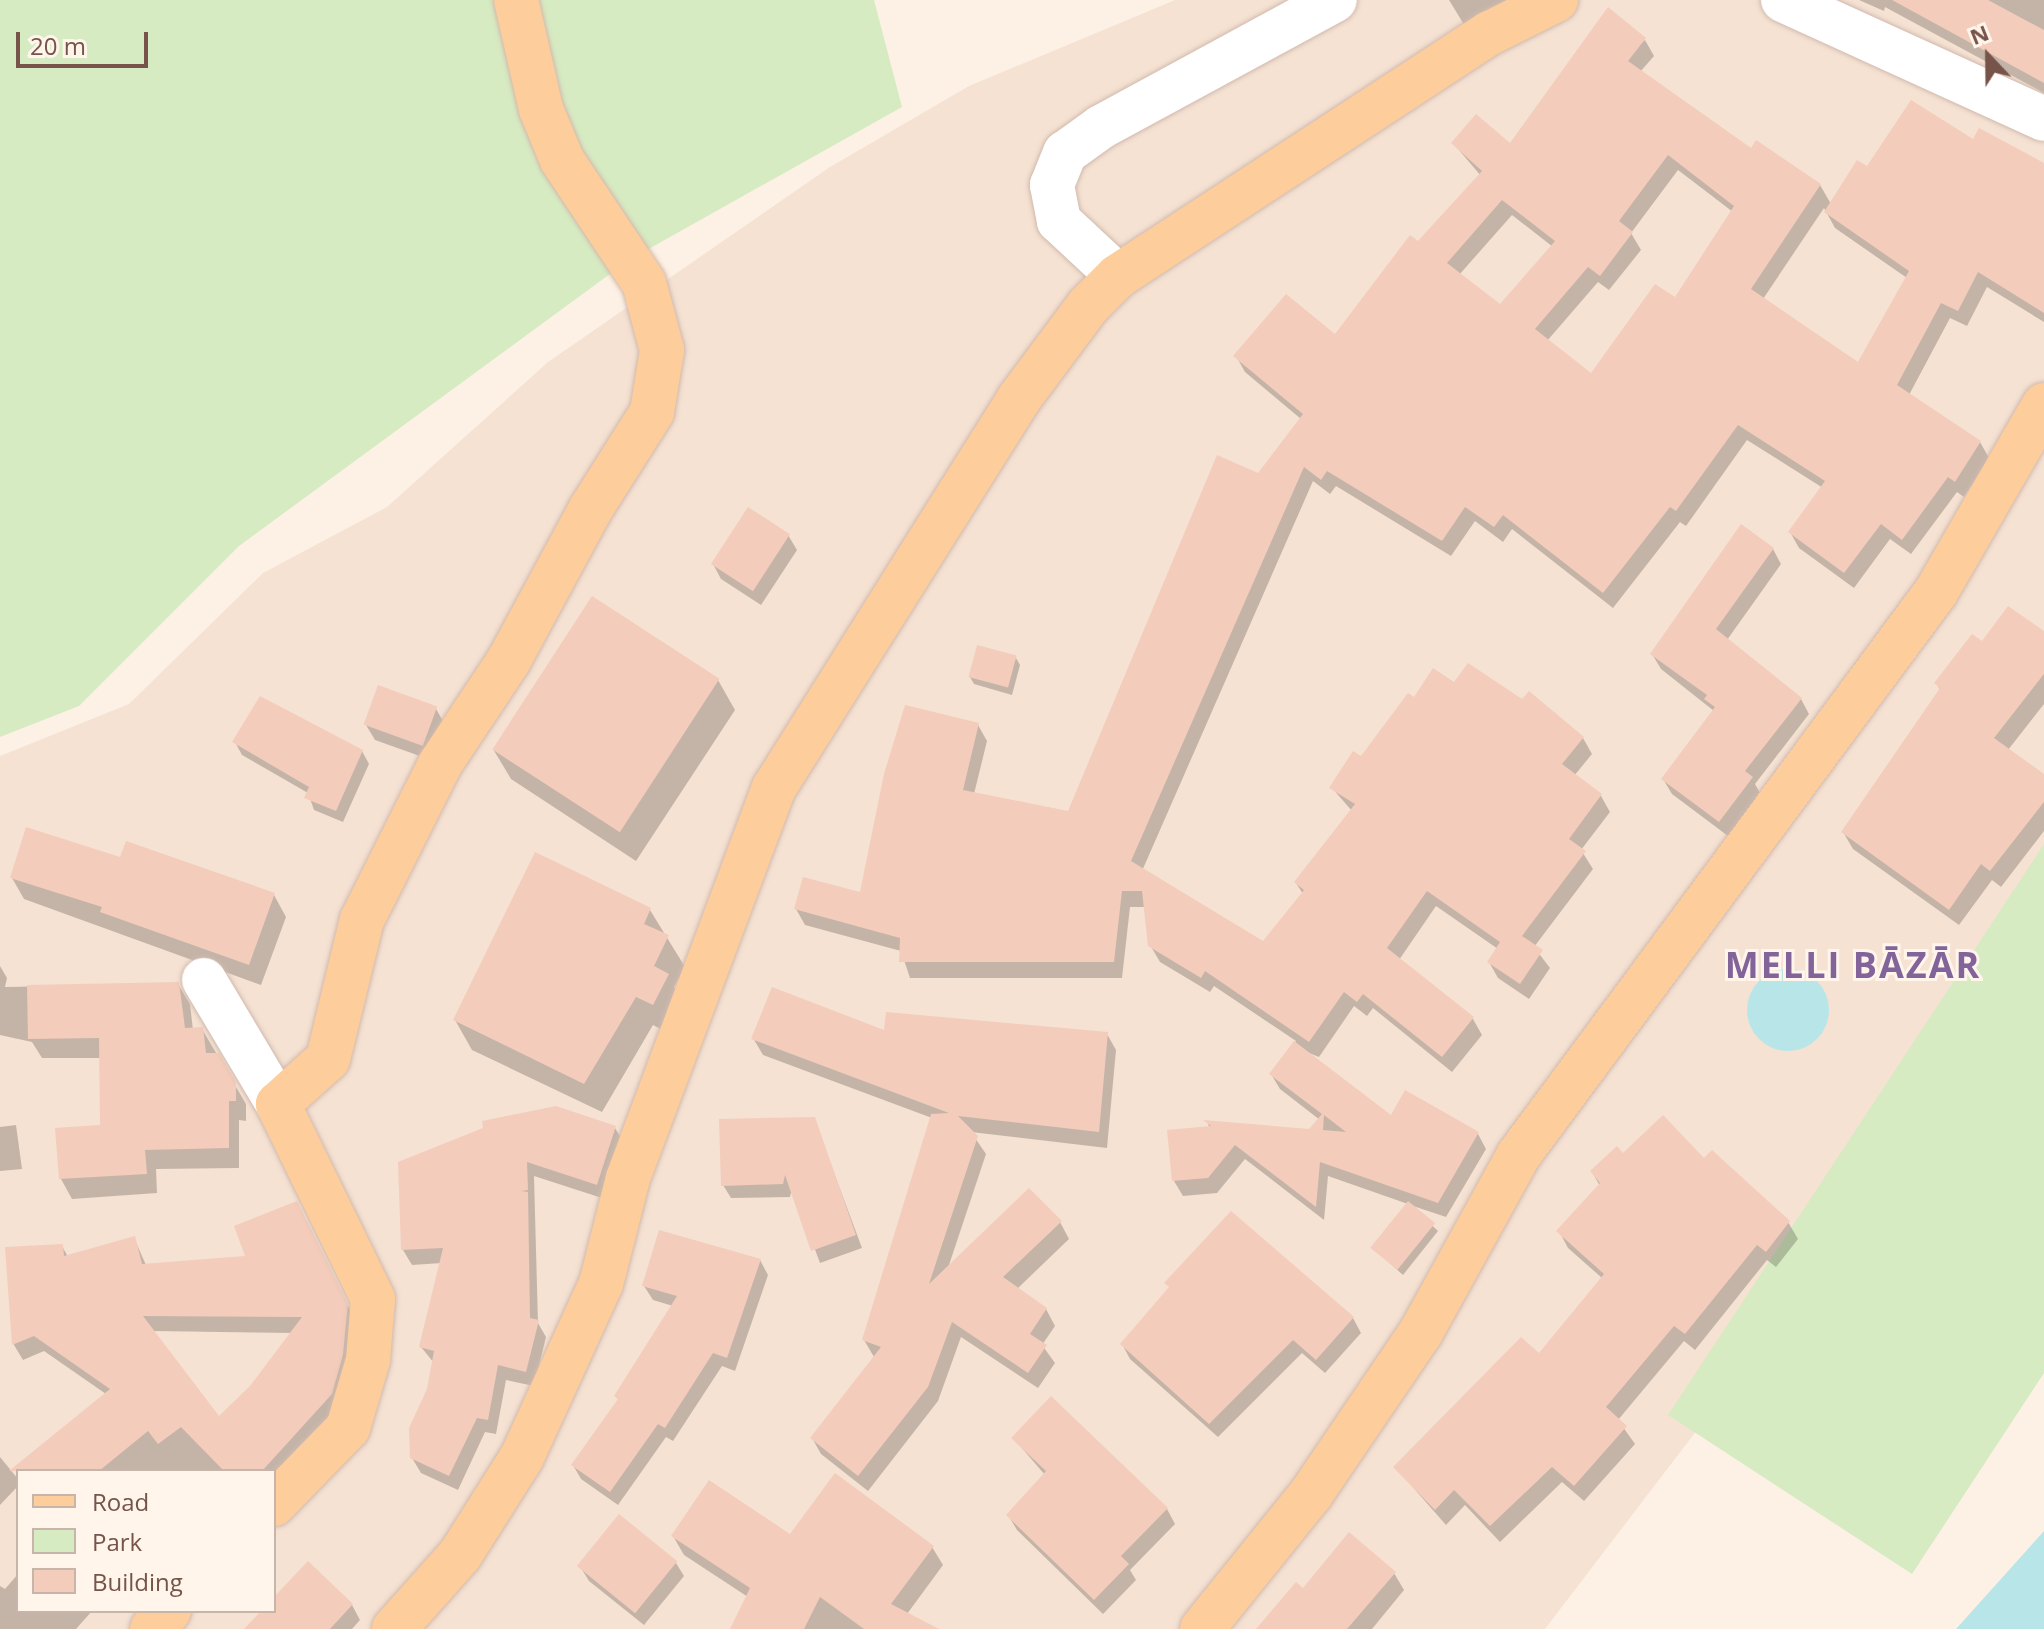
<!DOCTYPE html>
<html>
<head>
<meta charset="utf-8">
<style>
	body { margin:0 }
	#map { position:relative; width:2044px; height:1629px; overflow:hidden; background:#fdf1e5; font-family:"Open Sans",sans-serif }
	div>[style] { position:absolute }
	.residential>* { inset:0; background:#f5e2d3 }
	.green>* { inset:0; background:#d7ebc2 }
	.water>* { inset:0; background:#b8e5e7 }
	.round { border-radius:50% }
	.shadow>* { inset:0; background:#0003 }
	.building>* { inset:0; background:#f3ccbb; transform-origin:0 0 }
	.roads { filter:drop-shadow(0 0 2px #d1b9ad) drop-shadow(0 0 2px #d1b9ad) }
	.minor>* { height:44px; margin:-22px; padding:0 22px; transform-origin:22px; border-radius:22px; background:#fff }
	.major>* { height:44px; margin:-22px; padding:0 22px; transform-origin:22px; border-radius:22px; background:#fdce9b }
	span { translate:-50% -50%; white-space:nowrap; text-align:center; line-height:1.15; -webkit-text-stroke:6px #fff5eb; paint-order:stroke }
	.district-label { font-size:36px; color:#82649a; font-weight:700; letter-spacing:2px }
	.legend { position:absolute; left:16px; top:1469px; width:260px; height:144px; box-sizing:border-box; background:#fff5eb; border:2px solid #c8b5aa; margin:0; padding:10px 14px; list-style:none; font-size:24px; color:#765449 }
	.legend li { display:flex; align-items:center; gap:16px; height:40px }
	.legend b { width:40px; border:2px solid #c8b5aa }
	.north { position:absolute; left:1948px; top:16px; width:80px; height:80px; -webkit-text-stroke:6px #fff5eb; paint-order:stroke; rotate:338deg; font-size:22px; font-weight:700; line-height:32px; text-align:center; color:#765449 }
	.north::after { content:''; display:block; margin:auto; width:28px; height:36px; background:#765449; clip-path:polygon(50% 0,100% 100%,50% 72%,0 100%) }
	.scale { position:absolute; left:16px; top:32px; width:132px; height:36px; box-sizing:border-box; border:4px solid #765449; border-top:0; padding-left:10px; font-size:24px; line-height:28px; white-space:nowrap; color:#765449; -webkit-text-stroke:6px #fff5eb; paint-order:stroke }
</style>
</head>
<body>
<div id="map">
	<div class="residential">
		<div style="clip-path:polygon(evenodd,1175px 0,2044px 0,2044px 976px,1545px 1629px,0 1629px,0 756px,129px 704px,263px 573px,387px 507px,548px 362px,830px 167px,969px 86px,1175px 0,18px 1471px,274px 1471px,274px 1611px,18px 1611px,18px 1471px)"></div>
	</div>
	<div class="green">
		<div style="clip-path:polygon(0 0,874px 0,902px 107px,629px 260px,239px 546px,79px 706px,0 737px)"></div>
		<div style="clip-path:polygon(2044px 844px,2044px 1373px,1912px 1574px,1668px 1415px)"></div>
	</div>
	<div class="water">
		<div class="round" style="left:1747px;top:969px;width:82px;height:82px"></div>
		<div style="clip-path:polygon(2044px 1531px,2044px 1629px,1956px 1629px)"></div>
	</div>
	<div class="shadow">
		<div style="clip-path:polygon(1449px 0,1533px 0,1471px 36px)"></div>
		<div style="clip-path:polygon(1859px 0,2044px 0,2044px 93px,1885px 7px,1884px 11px)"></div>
		<div style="clip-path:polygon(evenodd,1645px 40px,1654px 56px,1640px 72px,1752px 150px,1820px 185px,1831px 204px,1867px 169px,1974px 142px,2044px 165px,2044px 322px,1987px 287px,1967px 326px,1950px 318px,1909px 395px,1980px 442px,1989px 458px,1964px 497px,1957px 492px,1911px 554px,1890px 539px,1854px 588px,1799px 548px,1790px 532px,1823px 488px,1747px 440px,1686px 526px,1680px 522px,1613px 608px,1512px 529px,1503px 542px,1475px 521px,1451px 556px,1336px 486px,1330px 494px,1313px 481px,1142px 871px,1264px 944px,1303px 894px,1296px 883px,1352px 811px,1332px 788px,1414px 700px,1455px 685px,1583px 738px,1592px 754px,1574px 776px,1601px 796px,1610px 812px,1581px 850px,1593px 869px,1534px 947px,1550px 968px,1529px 999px,1498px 978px,1489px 962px,1498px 949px,1436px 906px,1399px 960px,1473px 1019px,1482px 1035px,1452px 1072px,1373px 1008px,1367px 1016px,1354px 1006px,1319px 1057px,1304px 1051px,1392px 1118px,1478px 1134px,1486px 1149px,1446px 1217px,1410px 1205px,1438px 1231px,1403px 1275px,1373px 1248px,1408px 1204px,1328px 1176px,1324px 1220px,1245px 1159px,1217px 1193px,1183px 1196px,1174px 1181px,1210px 1128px,1207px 1122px,1309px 1131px,1320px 1120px,1280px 1089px,1271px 1074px,1296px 1041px,1214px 986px,1210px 992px,1160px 962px,1150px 945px,1146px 907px,1130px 907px,1122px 978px,910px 978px,901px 951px,805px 925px,796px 909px,862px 895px,978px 725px,987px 741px,974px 794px,1069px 813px,1259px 475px,1301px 419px,1245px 372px,1236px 356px,1335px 337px,1481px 176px,1453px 143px,1510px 146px,1645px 40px,1678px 170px,1733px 212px,1675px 300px,1592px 376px,1547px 341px,1598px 282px,1609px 290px,1641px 250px,1631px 233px,1678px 170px,1645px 40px,1824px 208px,1835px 228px,1907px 278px,1859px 365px,1763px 299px,1824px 208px,1645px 40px,1512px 215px,1553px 247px,1500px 307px,1459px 275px,1512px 215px)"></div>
		<div style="clip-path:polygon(788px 535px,797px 550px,761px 605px,721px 579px,713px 564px)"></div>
		<div style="clip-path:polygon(1773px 549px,1781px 564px,1727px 640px,1801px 699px,1809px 714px,1755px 784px,1760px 793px,1728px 836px,1672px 794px,1663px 779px,1714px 711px,1661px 669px,1652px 654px)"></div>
		<div style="clip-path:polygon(2044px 634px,2044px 704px,2008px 750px,2044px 777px,2044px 831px,2001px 887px,1992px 880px,1959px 925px,1853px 849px,1843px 832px,1941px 691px,1936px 683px,1983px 644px)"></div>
		<div style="clip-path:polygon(1016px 658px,1020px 665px,1012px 695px,974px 684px,970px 677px)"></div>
		<div style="clip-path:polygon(718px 680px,735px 710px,636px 861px,511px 779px,493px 749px)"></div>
		<div style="clip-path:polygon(435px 707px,444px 723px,431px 760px,375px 740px,366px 725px)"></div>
		<div style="clip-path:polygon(235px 742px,362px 751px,369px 764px,343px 822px,314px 810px,308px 793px,242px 755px)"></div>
		<div style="clip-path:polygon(121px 859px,274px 895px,286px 917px,261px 985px,24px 899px,12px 878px)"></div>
		<div style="clip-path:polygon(650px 910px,685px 967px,674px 987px,685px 1005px,670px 1034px,653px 1025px,602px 1112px,472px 1050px,455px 1020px)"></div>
		<div style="clip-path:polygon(0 966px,7px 978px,5px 987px,178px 984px,190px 1004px,193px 1030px,202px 1029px,246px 1104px,246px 1121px,239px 1120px,239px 1168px,156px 1169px,157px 1193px,72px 1199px,61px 1179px,102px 1127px,101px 1058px,42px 1058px,32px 1042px,0 1035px)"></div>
		<div style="clip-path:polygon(885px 1032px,1107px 1034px,1116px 1050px,1107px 1148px,971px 1132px,986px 1154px,948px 1268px,1060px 1222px,1069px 1239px,1017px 1289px,1046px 1309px,1055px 1326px,1042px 1345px,1055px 1363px,1038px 1388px,961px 1337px,938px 1401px,868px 1491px,821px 1454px,812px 1438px,874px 1357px,864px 1340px,932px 1118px,763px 1055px,753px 1038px)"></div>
		<div style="clip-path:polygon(814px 1119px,862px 1248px,820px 1263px,792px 1188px,790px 1197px,731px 1198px,723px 1185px)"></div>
		<div style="clip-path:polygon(16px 1125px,22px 1169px,0 1171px,0 1127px)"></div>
		<div style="clip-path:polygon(615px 1128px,624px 1143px,605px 1199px,534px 1176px,538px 1323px,546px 1337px,534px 1386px,506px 1380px,496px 1434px,485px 1432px,458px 1490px,421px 1473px,412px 1458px,434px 1363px,421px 1347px,442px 1263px,412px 1265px,403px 1250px,400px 1163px)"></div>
		<div style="clip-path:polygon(1623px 1155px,1704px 1161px,1788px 1222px,1798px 1239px,1776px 1267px,1767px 1260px,1695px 1350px,1684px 1341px,1618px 1420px,1635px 1444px,1584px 1501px,1562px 1482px,1500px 1542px,1465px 1505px,1446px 1525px,1396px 1468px,1539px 1356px,1602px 1278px,1568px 1248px,1559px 1231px,1600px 1186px,1592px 1172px)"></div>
		<div style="clip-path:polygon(1231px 1214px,1353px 1318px,1361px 1333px,1325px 1373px,1302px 1353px,1218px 1437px,1130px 1359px,1122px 1344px)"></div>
		<div style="clip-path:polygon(evenodd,306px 1220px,356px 1322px,340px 1411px,274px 1484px,274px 1471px,34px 1471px,106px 1394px,44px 1351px,23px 1360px,14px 1345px,8px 1249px,62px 1246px,68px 1257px,134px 1238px,146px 1265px,248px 1258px,306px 1220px,152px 1331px,293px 1333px,251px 1388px,219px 1419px,152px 1331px)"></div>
		<div style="clip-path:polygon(760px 1260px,768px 1275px,735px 1371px,722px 1366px,673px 1441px,666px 1437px,618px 1505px,581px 1479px,573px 1465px,619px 1401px,616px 1396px,673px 1306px,653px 1300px,644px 1286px)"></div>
		<div style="clip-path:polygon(1014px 1439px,1167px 1509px,1175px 1524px,1130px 1570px,1136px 1580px,1103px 1614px,1017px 1530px,1008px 1515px,1045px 1475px)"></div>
		<div style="clip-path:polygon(0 1457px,18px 1479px,18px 1486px,0 1505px)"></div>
		<div style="clip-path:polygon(673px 1536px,791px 1537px,932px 1547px,943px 1565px,907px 1614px,935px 1629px,732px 1629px,748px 1597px,684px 1555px)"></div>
		<div style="clip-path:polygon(676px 1563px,684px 1576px,644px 1625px,589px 1581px,581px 1568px)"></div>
		<div style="clip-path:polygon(1394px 1573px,1404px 1590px,1372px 1629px,1258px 1629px,1303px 1590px)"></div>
		<div style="clip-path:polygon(18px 1574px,18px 1611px,92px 1611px,76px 1629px,0 1629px,0 1586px,5px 1589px)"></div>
		<div style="clip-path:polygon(274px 1600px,352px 1605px,360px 1620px,352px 1629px,247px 1629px,264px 1611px,274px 1611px)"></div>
	</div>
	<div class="building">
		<div style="clip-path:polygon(1892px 0,1988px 0,2044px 30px,2044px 83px)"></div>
		<div style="clip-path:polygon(evenodd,1608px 7px,1646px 38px,1628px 61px,1751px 148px,1756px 140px,1821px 184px,1751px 289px,1858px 362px,1909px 271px,1824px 212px,1857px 160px,1867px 166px,1911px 100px,1973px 139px,1979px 128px,2044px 163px,2044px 313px,1978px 272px,1958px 311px,1941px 303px,1897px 385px,1981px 441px,1955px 482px,1948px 477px,1902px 540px,1881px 524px,1844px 573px,1788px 532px,1825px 481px,1738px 425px,1676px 511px,1670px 507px,1603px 593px,1503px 515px,1494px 527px,1465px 507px,1442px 541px,1327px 471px,1321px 480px,1304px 467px,1131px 861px,1263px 941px,1304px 890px,1294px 882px,1355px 804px,1329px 788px,1353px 751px,1361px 756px,1408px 693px,1414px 697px,1433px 668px,1454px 682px,1468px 663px,1522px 699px,1529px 691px,1584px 737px,1562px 764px,1602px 794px,1569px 839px,1586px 851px,1522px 936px,1543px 950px,1520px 984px,1487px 962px,1500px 942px,1427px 891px,1387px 948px,1474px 1017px,1442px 1057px,1363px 994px,1357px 1002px,1344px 992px,1309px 1042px,1205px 971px,1201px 978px,1148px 946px,1142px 891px,1122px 891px,1114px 962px,899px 962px,900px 938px,794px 909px,803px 877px,860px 892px,884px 774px,905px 705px,979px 723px,963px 790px,1068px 811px,1217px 455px,1258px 473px,1303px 414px,1233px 356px,1286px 294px,1335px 334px,1410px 235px,1418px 241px,1482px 171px,1451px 143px,1476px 114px,1510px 143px,1608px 7px,1668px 155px,1734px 206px,1675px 297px,1655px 284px,1591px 373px,1535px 329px,1588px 267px,1600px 276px,1633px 232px,1619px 221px,1668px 155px,1608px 7px,1502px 200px,1555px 241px,1500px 304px,1447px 263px,1502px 200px)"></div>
		<div style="left:748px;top:507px;width:50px;height:68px;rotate:33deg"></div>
		<div style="clip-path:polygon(1741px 524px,1774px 548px,1716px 629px,1802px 698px,1745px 771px,1753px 777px,1719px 822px,1661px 779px,1715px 707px,1704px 699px,1707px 695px,1650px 654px)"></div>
		<div style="left:592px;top:596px;width:152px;height:183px;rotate:33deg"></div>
		<div style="clip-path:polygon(2008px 606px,2044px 631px,2044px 674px,1994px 738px,2044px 774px,2044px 802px,1990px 871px,1981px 864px,1949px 910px,1841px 832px,1940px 688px,1934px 683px,1972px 634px,1982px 641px)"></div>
		<div style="left:977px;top:645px;width:41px;height:33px;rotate:15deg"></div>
		<div style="left:378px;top:685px;width:63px;height:42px;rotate:20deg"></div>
		<div style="clip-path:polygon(260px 696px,363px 750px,336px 811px,304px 798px,309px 787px,232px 742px)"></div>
		<div style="clip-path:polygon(26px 827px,120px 857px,126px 841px,275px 893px,249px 965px,100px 912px,102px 907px,10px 878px)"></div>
		<div style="clip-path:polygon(535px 852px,651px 908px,644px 924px,669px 935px,654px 966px,669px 974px,653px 1005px,636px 997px,584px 1084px,453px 1020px)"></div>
		<div style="clip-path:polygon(179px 982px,185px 1028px,203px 1027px,206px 1053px,219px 1053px,236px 1082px,236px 1101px,229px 1101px,229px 1148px,145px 1150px,147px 1174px,59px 1179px,55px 1128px,100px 1125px,99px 1038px,28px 1039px,27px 985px)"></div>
		<div style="clip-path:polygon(772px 987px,884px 1030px,886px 1012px,1108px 1032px,1099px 1132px,958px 1116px,978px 1136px,929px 1284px,1029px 1188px,1062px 1221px,1003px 1277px,1047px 1308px,1030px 1334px,1047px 1345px,1028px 1373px,952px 1322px,928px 1387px,858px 1476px,810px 1438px,881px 1347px,862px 1340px,931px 1114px,949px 1113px,751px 1039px)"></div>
		<div style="clip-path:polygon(evenodd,1294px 1041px,1391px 1115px,1405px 1090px,1479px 1132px,1438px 1203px,1320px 1162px,1316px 1207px,1235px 1145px,1208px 1178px,1172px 1181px,1167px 1130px,1211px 1126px,1203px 1120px,1309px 1129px,1322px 1114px,1269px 1074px,1294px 1041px,1324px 1115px,1346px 1132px,1323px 1130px,1324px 1115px)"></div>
		<div style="clip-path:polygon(556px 1106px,616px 1126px,597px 1185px,527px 1162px,528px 1190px,521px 1191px,528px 1192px,530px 1318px,539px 1320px,526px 1372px,498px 1365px,488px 1420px,477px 1418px,449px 1476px,410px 1458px,409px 1428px,427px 1389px,434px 1351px,419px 1347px,443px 1248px,401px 1250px,398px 1162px,483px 1128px,482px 1121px)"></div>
		<div style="clip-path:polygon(1663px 1115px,1704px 1158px,1712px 1150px,1790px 1221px,1766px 1252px,1757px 1245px,1685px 1334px,1674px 1326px,1606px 1407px,1627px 1426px,1574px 1486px,1552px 1467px,1490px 1526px,1454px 1490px,1435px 1510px,1393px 1467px,1521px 1337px,1539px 1353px,1604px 1274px,1556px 1231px,1600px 1183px,1590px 1171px,1617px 1146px,1623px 1153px)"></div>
		<div style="clip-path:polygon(815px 1117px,856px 1235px,811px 1251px,785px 1175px,783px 1184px,721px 1186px,719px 1119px)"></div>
		<div style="clip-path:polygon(evenodd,297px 1201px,348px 1304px,343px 1355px,332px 1394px,262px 1471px,224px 1471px,181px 1427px,158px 1444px,148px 1431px,99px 1471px,9px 1471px,110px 1389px,34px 1336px,12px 1345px,5px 1247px,63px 1244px,64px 1256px,135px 1236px,142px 1264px,245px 1256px,234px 1226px,297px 1201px,143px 1316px,302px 1317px,250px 1386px,219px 1416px,143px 1316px)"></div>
		<div style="left:1408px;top:1201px;width:35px;height:60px;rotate:39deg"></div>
		<div style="clip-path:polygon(1231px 1211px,1354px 1317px,1316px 1360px,1293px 1340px,1209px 1424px,1120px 1344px,1169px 1287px,1164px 1283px)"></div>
		<div style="clip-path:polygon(659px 1230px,761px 1259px,727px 1358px,713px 1353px,665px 1428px,658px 1424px,610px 1492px,571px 1465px,618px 1399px,614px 1396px,677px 1296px,642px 1286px)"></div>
		<div style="clip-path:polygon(1051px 1396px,1168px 1508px,1121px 1556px,1129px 1564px,1094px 1600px,1006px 1515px,1046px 1471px,1011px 1438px)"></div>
		<div style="clip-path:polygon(835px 1473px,934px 1546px,891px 1604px,939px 1629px,864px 1629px,820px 1597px,804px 1629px,730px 1629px,750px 1588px,671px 1536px,709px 1480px,790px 1534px)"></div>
		<div style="left:619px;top:1514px;width:75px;height:67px;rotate:39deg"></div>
		<div style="clip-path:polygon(1349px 1532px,1396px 1572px,1347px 1629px,1256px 1629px,1296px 1582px,1303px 1588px)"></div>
		<div style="clip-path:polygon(308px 1561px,353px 1604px,330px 1629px,244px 1629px,261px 1611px,274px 1611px,274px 1597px)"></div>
	</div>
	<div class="roads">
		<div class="minor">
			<div style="left:1783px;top:0;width:287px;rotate:24.5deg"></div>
			<div style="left:1118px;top:276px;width:81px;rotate:-137deg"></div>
			<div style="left:1059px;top:221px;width:37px;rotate:-101deg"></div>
			<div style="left:1052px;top:185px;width:35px;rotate:-68deg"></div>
			<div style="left:1065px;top:153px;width:44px;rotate:-35.8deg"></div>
			<div style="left:1101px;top:127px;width:266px;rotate:-28.5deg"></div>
			<div style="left:204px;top:980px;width:144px;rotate:59.2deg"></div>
		</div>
		<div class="major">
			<div style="left:274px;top:1504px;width:106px;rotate:-45.8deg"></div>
			<div style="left:348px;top:1428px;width:71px;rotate:-73.6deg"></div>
			<div style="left:368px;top:1360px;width:61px;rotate:-85.3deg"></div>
			<div style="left:373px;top:1299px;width:217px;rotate:-116deg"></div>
			<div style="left:278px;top:1104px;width:67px;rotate:-42deg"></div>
			<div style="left:328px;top:1059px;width:143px;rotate:-76.3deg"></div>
			<div style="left:362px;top:920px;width:174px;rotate:-63.4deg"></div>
			<div style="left:440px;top:764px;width:125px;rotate:-56.4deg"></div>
			<div style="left:509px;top:660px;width:170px;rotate:-61.6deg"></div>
			<div style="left:590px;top:510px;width:116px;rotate:-57.7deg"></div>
			<div style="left:652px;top:412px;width:63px;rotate:-80.8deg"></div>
			<div style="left:662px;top:350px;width:69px;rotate:-105deg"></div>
			<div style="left:644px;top:283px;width:148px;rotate:-123.7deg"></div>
			<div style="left:562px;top:160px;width:55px;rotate:-112.4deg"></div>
			<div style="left:541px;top:109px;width:112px;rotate:-102.9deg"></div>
			<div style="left:152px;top:1629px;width:25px;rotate:-47deg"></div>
			<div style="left:394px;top:1629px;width:99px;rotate:-48.3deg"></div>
			<div style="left:460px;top:1555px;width:116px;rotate:-57.7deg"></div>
			<div style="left:522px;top:1457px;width:190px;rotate:-65.5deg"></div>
			<div style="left:601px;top:1284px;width:109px;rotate:-75.7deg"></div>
			<div style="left:628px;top:1178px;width:416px;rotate:-69.5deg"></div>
			<div style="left:774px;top:788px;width:458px;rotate:-57.8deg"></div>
			<div style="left:1018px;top:400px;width:117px;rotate:-53.3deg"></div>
			<div style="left:1088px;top:306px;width:42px;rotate:-45deg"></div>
			<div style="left:1118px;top:276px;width:444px;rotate:-33.2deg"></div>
			<div style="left:1490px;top:33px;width:74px;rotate:-26.6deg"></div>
			<div style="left:1202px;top:1629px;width:174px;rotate:-51.1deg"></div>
			<div style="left:1311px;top:1494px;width:196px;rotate:-55.8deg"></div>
			<div style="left:1421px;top:1332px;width:201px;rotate:-61.1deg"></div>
			<div style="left:1518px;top:1156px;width:702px;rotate:-53.46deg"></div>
			<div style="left:1936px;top:592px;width:216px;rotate:-60deg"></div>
		</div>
	</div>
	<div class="district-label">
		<span style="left:1853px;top:965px">MELLI BĀZĀR</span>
	</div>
	<ul class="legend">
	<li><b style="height:10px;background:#fdce9b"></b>Road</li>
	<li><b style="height:22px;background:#d7ebc2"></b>Park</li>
	<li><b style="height:22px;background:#f3ccbb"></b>Building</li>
	</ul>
	<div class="north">N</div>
	<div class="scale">20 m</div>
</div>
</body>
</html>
